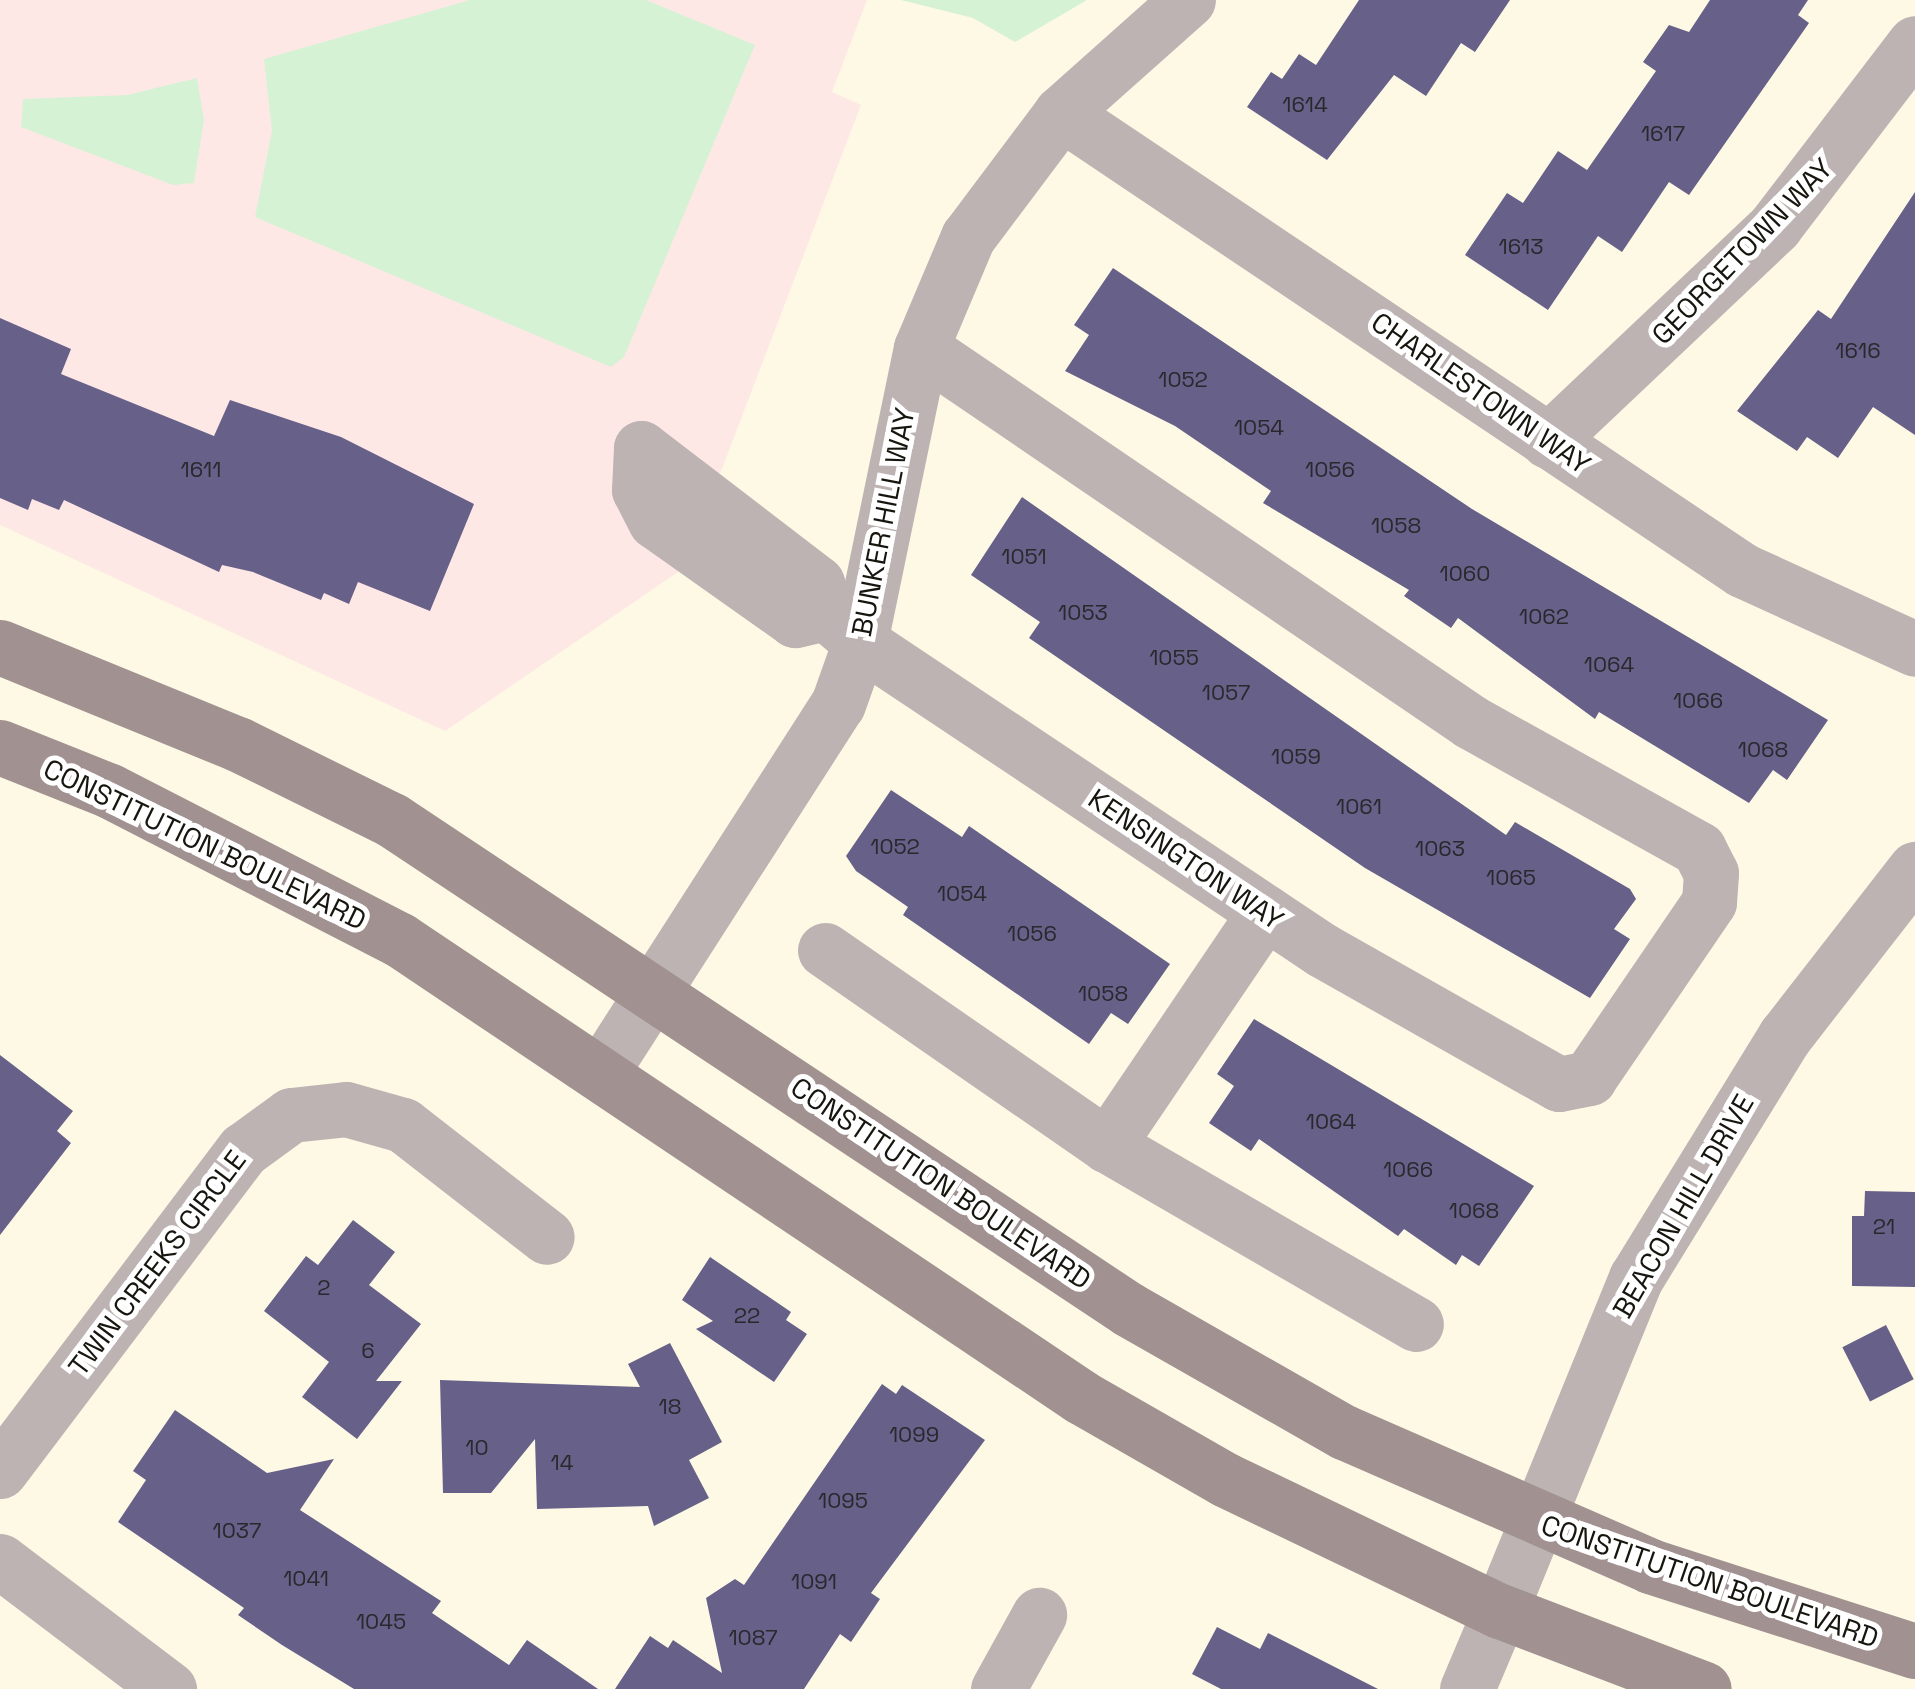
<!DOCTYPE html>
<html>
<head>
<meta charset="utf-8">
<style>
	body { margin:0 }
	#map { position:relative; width:1915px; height:1689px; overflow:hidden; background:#fdf9e4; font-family:"Space Grotesk",sans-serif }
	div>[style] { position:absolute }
	.medical>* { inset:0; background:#fee8e6 }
	.green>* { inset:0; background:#d5f2d4 }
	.building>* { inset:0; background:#676089; transform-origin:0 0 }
	.minor>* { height:55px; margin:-27.5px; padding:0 27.5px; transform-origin:27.5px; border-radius:27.5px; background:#bdb3b3 }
	.tertiary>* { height:55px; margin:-27.5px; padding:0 27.5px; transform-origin:27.5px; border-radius:27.5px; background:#bdb3b3 }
	.secondary>* { height:55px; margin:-27.5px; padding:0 27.5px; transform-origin:27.5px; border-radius:27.5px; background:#a19191 }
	span { translate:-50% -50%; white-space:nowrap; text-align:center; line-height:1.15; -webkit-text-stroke:10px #fff; paint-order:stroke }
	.number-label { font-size:22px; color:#2a282d }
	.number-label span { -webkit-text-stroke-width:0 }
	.street-label { font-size:28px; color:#16150e }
</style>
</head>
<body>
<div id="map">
	<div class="medical">
		<div style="clip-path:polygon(0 0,867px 0,832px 92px,861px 105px,684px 568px,445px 731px,0 525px)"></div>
	</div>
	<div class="green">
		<div style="clip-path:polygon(470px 0,646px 0,755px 45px,624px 357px,611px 367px,255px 217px,272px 131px,264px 59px)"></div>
		<div style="clip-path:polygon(901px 0,1087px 0,1015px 42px,973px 18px)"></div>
		<div style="clip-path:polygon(197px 78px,204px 120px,194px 183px,173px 185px,21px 127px,23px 99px,127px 95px)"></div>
	</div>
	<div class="building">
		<div style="clip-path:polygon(1359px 0,1510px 0,1475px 52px,1461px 43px,1426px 96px,1394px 75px,1327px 160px,1247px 107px,1271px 72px,1282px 79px,1299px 54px,1316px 65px)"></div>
		<div style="clip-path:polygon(1710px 0,1808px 0,1798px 15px,1809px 23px,1689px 195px,1669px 182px,1622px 252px,1598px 236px,1548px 310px,1465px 255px,1507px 193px,1523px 203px,1558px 151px,1587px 170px,1656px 71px,1643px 62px,1669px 25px,1689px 32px)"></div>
		<div style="clip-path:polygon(1915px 192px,1915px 435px,1873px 407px,1838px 458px,1807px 437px,1797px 451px,1737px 411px,1818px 310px,1831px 319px)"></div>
		<div style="clip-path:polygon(1113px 268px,1472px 509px,1828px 720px,1787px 780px,1773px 770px,1749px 803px,1599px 712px,1595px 719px,1458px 618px,1451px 628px,1404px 596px,1409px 590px,1263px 503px,1271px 491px,1175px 426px,1065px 371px,1089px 335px,1074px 325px)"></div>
		<div style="clip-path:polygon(0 318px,71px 349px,61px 374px,214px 436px,230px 400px,341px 437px,474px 504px,430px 611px,358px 582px,349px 604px,324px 593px,321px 600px,253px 572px,222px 565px,219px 572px,64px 500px,59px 510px,32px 499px,28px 510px,0 498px)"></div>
		<div style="clip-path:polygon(1022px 497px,1506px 835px,1515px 822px,1630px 889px,1636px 899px,1614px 929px,1630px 939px,1590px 998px,1365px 868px,1029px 638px,1040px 622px,971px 575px)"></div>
		<div style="clip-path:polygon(891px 790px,962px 837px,969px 826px,1170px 964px,1128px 1024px,1111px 1013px,1089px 1044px,903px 915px,908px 907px,856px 871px,846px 856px)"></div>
		<div style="clip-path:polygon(1254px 1019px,1534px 1186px,1479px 1266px,1462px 1255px,1456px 1265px,1404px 1229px,1398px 1236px,1259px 1139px,1251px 1151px,1209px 1123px,1234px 1086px,1217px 1074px)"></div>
		<div style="clip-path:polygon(0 1055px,73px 1111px,57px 1131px,71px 1143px,0 1235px)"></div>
		<div style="clip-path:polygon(1865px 1191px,1915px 1192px,1915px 1287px,1852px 1286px,1852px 1216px,1864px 1216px)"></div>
		<div style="clip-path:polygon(353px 1220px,395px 1252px,369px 1285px,421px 1324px,376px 1381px,402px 1381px,357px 1439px,302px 1397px,329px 1362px,264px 1311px,306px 1256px,318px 1265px)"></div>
		<div style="clip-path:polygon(710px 1257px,791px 1312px,786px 1320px,807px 1334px,774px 1382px,696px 1329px,713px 1321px,682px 1300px)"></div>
		<div style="left:1886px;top:1325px;width:61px;height:49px;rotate:63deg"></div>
		<div style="clip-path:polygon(670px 1343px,722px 1442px,689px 1460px,709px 1498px,654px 1526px,648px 1506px,537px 1509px,535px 1439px,491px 1493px,443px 1493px,440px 1380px,640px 1387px,628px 1364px)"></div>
		<div style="clip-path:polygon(882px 1384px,896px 1394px,902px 1385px,985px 1440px,871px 1593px,880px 1599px,851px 1642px,840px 1634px,804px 1689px,615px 1689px,650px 1636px,668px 1648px,673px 1640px,722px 1673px,706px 1598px,735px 1579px,744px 1585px)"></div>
		<div style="clip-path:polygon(175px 1410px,267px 1473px,334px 1459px,300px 1510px,441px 1601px,432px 1613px,509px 1665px,527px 1640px,598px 1689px,354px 1689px,282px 1645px,238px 1615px,244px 1608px,118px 1522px,146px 1480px,133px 1471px)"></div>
		<div style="clip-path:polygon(1217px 1627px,1260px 1649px,1268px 1633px,1378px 1689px,1221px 1689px,1192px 1674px)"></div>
	</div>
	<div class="minor">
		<div style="left:1061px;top:113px;width:820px;rotate:33.86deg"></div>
		<div style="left:1742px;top:570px;width:190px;rotate:24.5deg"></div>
		<div style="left:1548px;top:441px;width:313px;rotate:-43.4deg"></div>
		<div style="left:1775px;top:226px;width:230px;rotate:-52.6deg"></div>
		<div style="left:826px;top:613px;width:32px;rotate:167deg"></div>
		<div style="left:795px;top:620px;width:171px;rotate:-144.7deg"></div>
		<div style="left:655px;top:521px;width:35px;rotate:-117deg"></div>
		<div style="left:639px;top:490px;width:42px;rotate:-87.3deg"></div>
		<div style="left:641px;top:448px;width:222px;rotate:37.5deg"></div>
		<div style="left:817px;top:583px;width:31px;rotate:73deg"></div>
		<div style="left:826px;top:613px;width:45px;rotate:40.5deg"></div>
		<div style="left:860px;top:642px;width:555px;rotate:33.69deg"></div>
		<div style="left:1322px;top:950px;width:272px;rotate:29.5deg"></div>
		<div style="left:1559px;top:1084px;width:31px;rotate:-11deg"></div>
		<div style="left:1589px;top:1078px;width:213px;rotate:-55.7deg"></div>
		<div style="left:1709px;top:902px;width:29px;rotate:-86deg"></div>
		<div style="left:1711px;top:873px;width:27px;rotate:-117deg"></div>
		<div style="left:1699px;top:849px;width:261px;rotate:-150.9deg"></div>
		<div style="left:1471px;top:722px;width:665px;rotate:-145.78deg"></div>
		<div style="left:1265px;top:912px;width:282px;rotate:124.1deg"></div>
		<div style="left:1107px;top:1145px;width:357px;rotate:30.1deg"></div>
		<div style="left:825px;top:950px;width:343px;rotate:34.7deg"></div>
		<div style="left:602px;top:1071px;width:436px;rotate:-57.3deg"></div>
		<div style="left:838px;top:704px;width:66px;rotate:-70.5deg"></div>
		<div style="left:860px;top:642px;width:300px;rotate:-78.3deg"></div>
		<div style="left:921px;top:348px;width:121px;rotate:-67.1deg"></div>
		<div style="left:968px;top:237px;width:155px;rotate:-53.1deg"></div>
		<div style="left:1061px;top:113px;width:170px;rotate:-41.7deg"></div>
		<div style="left:0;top:1471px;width:403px;rotate:-52.9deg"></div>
		<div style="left:243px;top:1150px;width:59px;rotate:-36.1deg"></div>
		<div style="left:291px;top:1115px;width:55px;rotate:-6.2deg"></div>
		<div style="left:346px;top:1109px;width:59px;rotate:15.7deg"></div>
		<div style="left:403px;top:1125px;width:182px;rotate:37.9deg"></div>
		<div style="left:0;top:1561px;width:212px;rotate:37.1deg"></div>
		<div style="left:998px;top:1689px;width:85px;rotate:-61deg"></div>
		<div style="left:1467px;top:1689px;width:85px;rotate:-67.1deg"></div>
	</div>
	<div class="tertiary">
		<div style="left:1500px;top:1611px;width:360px;rotate:-67.8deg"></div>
		<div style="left:1636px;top:1278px;width:284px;rotate:-58.4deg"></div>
		<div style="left:1785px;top:1036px;width:212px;rotate:-52.1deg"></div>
	</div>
	<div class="secondary">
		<div style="left:0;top:647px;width:257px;rotate:22.2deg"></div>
		<div style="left:238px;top:744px;width:172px;rotate:26.3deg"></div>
		<div style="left:392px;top:820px;width:884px;rotate:33.6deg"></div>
		<div style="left:1128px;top:1309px;width:249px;rotate:29.7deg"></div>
		<div style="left:1344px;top:1432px;width:334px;rotate:23.6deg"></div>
		<div style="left:1650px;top:1566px;width:278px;rotate:17.8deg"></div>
		<div style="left:0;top:747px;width:118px;rotate:21.8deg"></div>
		<div style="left:110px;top:791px;width:326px;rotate:27.2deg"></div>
		<div style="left:400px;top:940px;width:820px;rotate:33.86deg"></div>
		<div style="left:1081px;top:1397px;width:167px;rotate:29.8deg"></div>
		<div style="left:1226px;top:1480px;width:304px;rotate:25.6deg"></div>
		<div style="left:1500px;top:1611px;width:218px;rotate:20.9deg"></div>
	</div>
	<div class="number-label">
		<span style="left:1305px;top:105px">1614</span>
		<span style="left:1663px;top:134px">1617</span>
		<span style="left:1521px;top:247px">1613</span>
		<span style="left:1858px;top:351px">1616</span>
		<span style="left:1183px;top:380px">1052</span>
		<span style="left:1259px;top:428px">1054</span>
		<span style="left:201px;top:470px">1611</span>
		<span style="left:1330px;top:470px">1056</span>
		<span style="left:1396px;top:526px">1058</span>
		<span style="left:1024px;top:557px">1051</span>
		<span style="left:1465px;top:574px">1060</span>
		<span style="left:1083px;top:613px">1053</span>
		<span style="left:1544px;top:617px">1062</span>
		<span style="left:1174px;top:658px">1055</span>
		<span style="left:1609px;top:665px">1064</span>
		<span style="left:1226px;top:693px">1057</span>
		<span style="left:1698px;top:701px">1066</span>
		<span style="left:1763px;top:750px">1068</span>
		<span style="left:1296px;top:757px">1059</span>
		<span style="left:1359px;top:807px">1061</span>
		<span style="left:895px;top:847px">1052</span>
		<span style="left:1440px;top:849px">1063</span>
		<span style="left:1511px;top:878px">1065</span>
		<span style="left:962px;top:894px">1054</span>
		<span style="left:1032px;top:934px">1056</span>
		<span style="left:1103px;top:994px">1058</span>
		<span style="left:1331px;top:1122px">1064</span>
		<span style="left:1408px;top:1170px">1066</span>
		<span style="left:1474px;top:1211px">1068</span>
		<span style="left:1884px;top:1227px">21</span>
		<span style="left:324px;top:1288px">2</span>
		<span style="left:747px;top:1316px">22</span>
		<span style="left:368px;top:1351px">6</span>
		<span style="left:670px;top:1407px">18</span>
		<span style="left:914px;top:1435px">1099</span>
		<span style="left:477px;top:1448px">10</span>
		<span style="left:562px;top:1463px">14</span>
		<span style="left:843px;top:1501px">1095</span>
		<span style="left:237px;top:1531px">1037</span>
		<span style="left:306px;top:1579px">1041</span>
		<span style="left:814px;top:1582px">1091</span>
		<span style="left:381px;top:1622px">1045</span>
		<span style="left:753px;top:1638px">1087</span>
	</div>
	<div class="street-label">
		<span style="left:1742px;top:251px;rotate:-46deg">GEORGETOWN WAY</span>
		<span style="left:1481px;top:393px;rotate:35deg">CHARLESTOWN WAY</span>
		<span style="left:883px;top:522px;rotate:-79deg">BUNKER HILL WAY</span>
		<span style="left:205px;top:844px;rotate:26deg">CONSTITUTION BOULEVARD</span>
		<span style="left:1186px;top:859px;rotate:34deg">KENSINGTON WAY</span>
		<span style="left:941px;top:1183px;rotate:34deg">CONSTITUTION BOULEVARD</span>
		<span style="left:1683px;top:1206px;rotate:-60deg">BEACON HILL DRIVE</span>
		<span style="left:157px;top:1263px;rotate:-53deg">TWIN CREEKS CIRCLE</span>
		<span style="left:1710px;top:1581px;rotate:19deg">CONSTITUTION BOULEVARD</span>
	</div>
</div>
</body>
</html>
